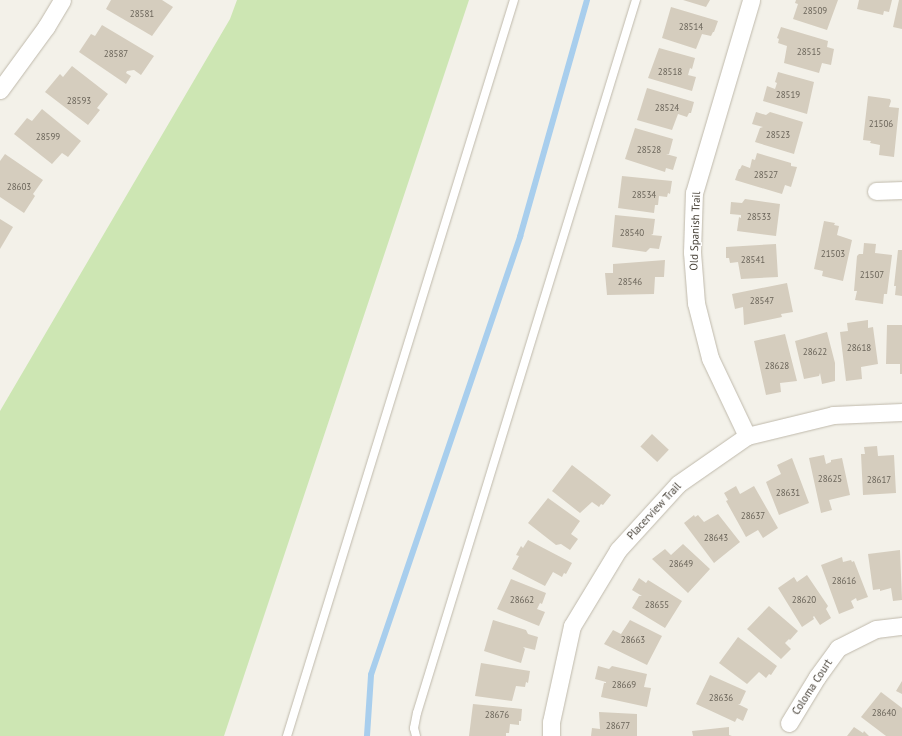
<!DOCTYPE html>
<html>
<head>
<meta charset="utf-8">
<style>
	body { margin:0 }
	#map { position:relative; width:902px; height:736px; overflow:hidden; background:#f3f1e9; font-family:"PT Sans",sans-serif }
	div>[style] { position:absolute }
	.green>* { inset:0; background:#cde6b3 }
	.stream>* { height:5.5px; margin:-2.75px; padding:0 2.75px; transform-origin:2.75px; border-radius:2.75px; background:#a8ceed }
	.building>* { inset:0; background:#d5cdbe; transform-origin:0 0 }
	.roads { filter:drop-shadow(0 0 1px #bfb9ab) drop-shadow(0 0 1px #bfb9ab) }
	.service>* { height:8px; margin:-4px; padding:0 4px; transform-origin:4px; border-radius:4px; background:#fff }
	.minor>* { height:17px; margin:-8.5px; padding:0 8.5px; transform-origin:8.5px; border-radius:8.5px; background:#fff }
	span { translate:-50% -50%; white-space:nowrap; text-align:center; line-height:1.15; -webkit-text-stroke:3px #fff; paint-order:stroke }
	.number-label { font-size:9px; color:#6a6459 }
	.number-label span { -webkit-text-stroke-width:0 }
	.street-label { font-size:11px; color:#474137 }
</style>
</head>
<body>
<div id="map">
	<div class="green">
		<div style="clip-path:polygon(237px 0,469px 0,224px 736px,0 736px,0 411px,230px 19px)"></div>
	</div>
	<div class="stream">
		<div style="left:367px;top:736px;width:61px;rotate:-86.2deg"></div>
		<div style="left:371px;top:675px;width:463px;rotate:-71.2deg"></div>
		<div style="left:520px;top:237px;width:246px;rotate:-74.2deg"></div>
	</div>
	<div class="building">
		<div style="clip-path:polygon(111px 0,162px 0,173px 7px,152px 36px,106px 9px)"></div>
		<div style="clip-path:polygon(683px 0,710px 0,706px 7px)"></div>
		<div style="clip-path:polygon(796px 0,838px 0,827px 30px,793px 19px,798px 4px,795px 3px)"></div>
		<div style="clip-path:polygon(859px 0,892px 0,889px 12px,884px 11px,883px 15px,857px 9px)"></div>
		<div style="clip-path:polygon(899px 0,902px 0,902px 29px,893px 27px)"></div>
		<div style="clip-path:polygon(671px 7px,718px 21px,714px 32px,713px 32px,711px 36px,702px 34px,696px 49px,662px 38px)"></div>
		<div style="clip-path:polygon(102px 25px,154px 56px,141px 75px,134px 70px,127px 71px,126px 73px,131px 76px,126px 84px,79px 52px,91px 34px,95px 36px)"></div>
		<div style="clip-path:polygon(781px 27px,828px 41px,827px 47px,834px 49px,831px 65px,822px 63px,819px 73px,784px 63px,787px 46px,778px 43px,779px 39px,777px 38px)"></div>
		<div style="clip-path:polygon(659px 48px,695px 58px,692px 69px,690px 68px,688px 75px,696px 77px,692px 91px,648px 78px)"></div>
		<div style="clip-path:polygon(72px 66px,108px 94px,97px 108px,100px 110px,88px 125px,45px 92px,60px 74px,63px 77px)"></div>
		<div style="clip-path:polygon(778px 72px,814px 82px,807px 114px,763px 101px,767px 86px,775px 89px,777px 83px,775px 82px)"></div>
		<div style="clip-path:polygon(647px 88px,694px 102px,691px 113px,689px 113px,687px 117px,678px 114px,672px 130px,637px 120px)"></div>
		<div style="clip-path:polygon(868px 96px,890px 99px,891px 101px,889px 107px,899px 108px,894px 157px,879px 155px,880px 145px,870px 143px,871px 141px,863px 140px)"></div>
		<div style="clip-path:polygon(42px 109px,81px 141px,68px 157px,62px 153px,52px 164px,14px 134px,27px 118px,32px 121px)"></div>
		<div style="clip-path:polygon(756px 112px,766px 115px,770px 112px,803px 122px,794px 154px,755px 142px,760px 128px,763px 127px,752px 124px)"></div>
		<div style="clip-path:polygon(635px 128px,673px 139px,669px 154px,666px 154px,677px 157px,673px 170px,666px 168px,665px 172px,625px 159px)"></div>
		<div style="clip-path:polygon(757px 153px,791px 163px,791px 166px,797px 167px,791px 187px,785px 185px,782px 194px,735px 180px,739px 169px,740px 169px,742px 165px,750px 168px,752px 159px,755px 160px)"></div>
		<div style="clip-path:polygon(5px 154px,43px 180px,33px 194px,35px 196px,24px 213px,0 197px,0 161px)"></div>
		<div style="clip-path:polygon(622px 176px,672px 181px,670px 194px,668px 193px,667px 197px,659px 196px,658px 205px,655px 205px,654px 213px,618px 208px)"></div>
		<div style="clip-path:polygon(745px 199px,780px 204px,776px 236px,737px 231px,739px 217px,741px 218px,741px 215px,730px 214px,731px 202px,742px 203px)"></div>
		<div style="clip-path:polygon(615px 215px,655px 219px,653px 234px,651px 235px,662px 236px,659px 249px,650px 248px,646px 252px,612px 247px)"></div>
		<div style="clip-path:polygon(0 219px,13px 227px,0 249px)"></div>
		<div style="clip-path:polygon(824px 221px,835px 223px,834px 225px,839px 226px,837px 235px,852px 240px,843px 281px,822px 276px,823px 271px,814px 269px)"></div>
		<div style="clip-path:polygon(864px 243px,876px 244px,875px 253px,892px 255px,887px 294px,884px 294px,883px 304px,855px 300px,857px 291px,854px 291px,857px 256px,859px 254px,863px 254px)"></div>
		<div style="clip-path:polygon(776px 244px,778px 277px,741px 279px,738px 262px,730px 263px,729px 258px,726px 258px,726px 247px)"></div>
		<div style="clip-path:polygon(898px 250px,902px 250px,902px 296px,895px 295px,896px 286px,894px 286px)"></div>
		<div style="clip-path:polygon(665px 260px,664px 277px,655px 277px,654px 294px,607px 295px,605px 273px,613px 273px,613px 264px)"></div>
		<div style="clip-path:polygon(787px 283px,793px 312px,781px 314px,782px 317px,744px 325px,743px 307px,735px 309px,732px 294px)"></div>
		<div style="clip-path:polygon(868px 320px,868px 328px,873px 327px,878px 364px,861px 367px,862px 379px,846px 381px,840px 332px,848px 331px,847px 323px)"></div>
		<div style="clip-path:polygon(887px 325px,902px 325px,902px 374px,900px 374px,900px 364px,886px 364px)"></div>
		<div style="clip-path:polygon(827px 332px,835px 363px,835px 381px,822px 384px,820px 373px,819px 376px,804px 379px,795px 341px)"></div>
		<div style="clip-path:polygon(785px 334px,797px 381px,780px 383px,781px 392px,766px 395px,754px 341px)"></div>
		<div style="left:652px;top:434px;width:23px;height:17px;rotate:43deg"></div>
		<div style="clip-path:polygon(877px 446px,878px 456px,894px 455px,896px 493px,863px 495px,861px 454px,865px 454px,864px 447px)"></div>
		<div style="clip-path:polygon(824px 455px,826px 464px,831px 462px,831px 460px,842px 458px,850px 495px,829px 500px,832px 510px,821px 513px,809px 458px)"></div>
		<div style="clip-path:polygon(792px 458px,809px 503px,779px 515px,766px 482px,781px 474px,777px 465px)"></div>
		<div style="clip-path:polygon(572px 465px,611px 495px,603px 505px,601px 504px,599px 507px,592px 502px,580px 513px,552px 491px)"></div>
		<div style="clip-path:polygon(736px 486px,740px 494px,754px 486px,778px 528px,763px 538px,758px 530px,746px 537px,726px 501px,728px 500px,724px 493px)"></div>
		<div style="clip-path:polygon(548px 498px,580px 521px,571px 534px,578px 539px,570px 550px,561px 544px,556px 545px,528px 523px)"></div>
		<div style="clip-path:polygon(718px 514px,740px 542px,714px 563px,684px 523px,694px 515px,695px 517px,698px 515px,704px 522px)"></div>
		<div style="clip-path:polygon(528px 540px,572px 563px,566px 574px,564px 573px,562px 577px,553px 572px,545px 586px,512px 569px,519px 556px,516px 555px,521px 546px,523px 548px)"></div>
		<div style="clip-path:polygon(683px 544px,710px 569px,688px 593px,652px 559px,665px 549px,671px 555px)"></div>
		<div style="clip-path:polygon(900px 550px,902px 600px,893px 601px,891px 588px,880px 591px,880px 589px,873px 590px,868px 554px)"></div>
		<div style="clip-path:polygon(842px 557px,843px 562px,851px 560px,852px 562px,854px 561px,868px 597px,857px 601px,856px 598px,851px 601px,854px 608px,839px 614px,821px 565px)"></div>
		<div style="clip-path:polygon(807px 575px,828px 606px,826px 609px,831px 618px,820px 625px,814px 616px,813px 617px,814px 619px,802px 627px,778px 588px,794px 577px,797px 582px)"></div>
		<div style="clip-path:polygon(639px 578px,646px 583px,648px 580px,682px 601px,665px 628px,632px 608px,639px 596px,642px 596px,632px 590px)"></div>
		<div style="clip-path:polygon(511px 579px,546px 593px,542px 604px,540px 603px,537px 609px,545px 612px,539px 626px,497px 609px)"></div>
		<div style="clip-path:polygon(769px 606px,798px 631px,790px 640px,789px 639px,785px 643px,791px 649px,781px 659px,747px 629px)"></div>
		<div style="clip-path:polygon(493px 620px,526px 630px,528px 634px,538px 637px,535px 650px,523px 647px,525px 649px,521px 663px,484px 651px)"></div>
		<div style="clip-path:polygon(630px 620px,662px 636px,647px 665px,604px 644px,613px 630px,621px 634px)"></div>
		<div style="clip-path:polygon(738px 637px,777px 666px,771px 675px,769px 674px,766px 678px,759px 672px,747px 684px,719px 663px)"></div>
		<div style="clip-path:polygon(481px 663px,530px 671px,528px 683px,526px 682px,525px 687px,516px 686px,512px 701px,475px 696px)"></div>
		<div style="clip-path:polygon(598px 666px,609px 669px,612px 666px,647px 674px,644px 687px,651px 688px,647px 707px,601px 697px,604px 683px,606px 683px,606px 682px,595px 679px)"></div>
		<div style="clip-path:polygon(710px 675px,746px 691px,740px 704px,738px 704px,748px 709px,743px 721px,737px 718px,735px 722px,696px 704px)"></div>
		<div style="clip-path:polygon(902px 681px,902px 694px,896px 691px)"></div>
		<div style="clip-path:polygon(881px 692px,902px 708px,902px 736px,886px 736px,861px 717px)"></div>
		<div style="clip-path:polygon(473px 704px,522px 709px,521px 721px,519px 721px,519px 725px,510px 724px,509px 733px,506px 733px,506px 736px,469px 736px)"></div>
		<div style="clip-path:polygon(599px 712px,637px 714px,637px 736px,591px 736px,592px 728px,600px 729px)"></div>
		<div style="clip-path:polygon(729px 727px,729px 735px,732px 736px,693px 736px,692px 731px)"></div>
		<div style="clip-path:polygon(854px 727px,863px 733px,864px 731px,869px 736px,847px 736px)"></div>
	</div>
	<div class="roads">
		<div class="service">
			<div style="left:287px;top:736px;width:770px;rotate:-72.86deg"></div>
			<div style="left:416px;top:736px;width:8px;rotate:-104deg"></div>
			<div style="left:414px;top:728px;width:15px;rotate:-79deg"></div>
			<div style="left:417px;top:713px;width:746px;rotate:-72.93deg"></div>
		</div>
		<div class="minor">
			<div style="left:0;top:90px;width:78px;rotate:-53.9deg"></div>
			<div style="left:46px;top:27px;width:31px;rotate:-59deg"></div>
			<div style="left:876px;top:191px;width:26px;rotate:-2deg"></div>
			<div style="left:747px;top:436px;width:86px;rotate:-115.4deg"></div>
			<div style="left:710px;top:358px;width:57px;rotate:-104.3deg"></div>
			<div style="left:696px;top:303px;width:51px;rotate:-94.5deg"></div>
			<div style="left:692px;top:252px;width:59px;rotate:-88.1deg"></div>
			<div style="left:694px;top:193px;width:201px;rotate:-73.5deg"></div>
			<div style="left:789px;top:723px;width:54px;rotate:-58.7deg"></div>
			<div style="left:817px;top:677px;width:36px;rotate:-54deg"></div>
			<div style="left:838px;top:648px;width:42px;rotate:-26.6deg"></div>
			<div style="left:876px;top:629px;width:26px;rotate:-7deg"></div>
			<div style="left:551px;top:736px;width:14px;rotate:-90deg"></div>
			<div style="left:551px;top:722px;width:98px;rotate:-77.7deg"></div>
			<div style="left:572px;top:626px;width:89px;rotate:-58.8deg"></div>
			<div style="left:618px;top:550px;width:89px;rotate:-47.7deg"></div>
			<div style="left:678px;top:484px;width:84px;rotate:-34.8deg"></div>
			<div style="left:747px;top:436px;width:89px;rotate:-13.7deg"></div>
			<div style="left:833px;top:415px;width:69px;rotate:-2.5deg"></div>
		</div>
	</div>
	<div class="number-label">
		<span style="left:815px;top:11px">28509</span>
		<span style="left:142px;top:14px">28581</span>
		<span style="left:691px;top:27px">28514</span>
		<span style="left:809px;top:52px">28515</span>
		<span style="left:116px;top:54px">28587</span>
		<span style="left:670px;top:72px">28518</span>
		<span style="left:788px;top:95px">28519</span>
		<span style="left:79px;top:101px">28593</span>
		<span style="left:667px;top:108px">28524</span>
		<span style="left:881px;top:124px">21506</span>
		<span style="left:778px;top:135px">28523</span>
		<span style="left:48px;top:137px">28599</span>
		<span style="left:649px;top:150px">28528</span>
		<span style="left:766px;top:175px">28527</span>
		<span style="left:19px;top:187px">28603</span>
		<span style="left:644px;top:195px">28534</span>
		<span style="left:759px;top:217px">28533</span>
		<span style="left:632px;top:233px">28540</span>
		<span style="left:833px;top:254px">21503</span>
		<span style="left:753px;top:260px">28541</span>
		<span style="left:872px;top:275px">21507</span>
		<span style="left:630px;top:282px">28546</span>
		<span style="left:762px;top:301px">28547</span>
		<span style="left:859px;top:348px">28618</span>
		<span style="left:815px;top:352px">28622</span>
		<span style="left:777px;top:366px">28628</span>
		<span style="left:830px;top:479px">28625</span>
		<span style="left:879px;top:480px">28617</span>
		<span style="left:788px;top:493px">28631</span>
		<span style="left:753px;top:516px">28637</span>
		<span style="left:716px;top:538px">28643</span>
		<span style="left:681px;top:564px">28649</span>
		<span style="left:844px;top:581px">28616</span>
		<span style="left:522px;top:600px">28662</span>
		<span style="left:804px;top:600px">28620</span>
		<span style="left:657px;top:605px">28655</span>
		<span style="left:633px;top:640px">28663</span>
		<span style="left:624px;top:685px">28669</span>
		<span style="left:721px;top:698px">28636</span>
		<span style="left:884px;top:713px">28640</span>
		<span style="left:497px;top:715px">28676</span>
		<span style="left:618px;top:726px">28677</span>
	</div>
	<div class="street-label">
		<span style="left:695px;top:231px;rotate:-88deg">Old Spanish Trail</span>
		<span style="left:654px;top:511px;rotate:-47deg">Placerview Trail</span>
		<span style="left:812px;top:687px;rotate:-57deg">Coloma Court</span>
	</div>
</div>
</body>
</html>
